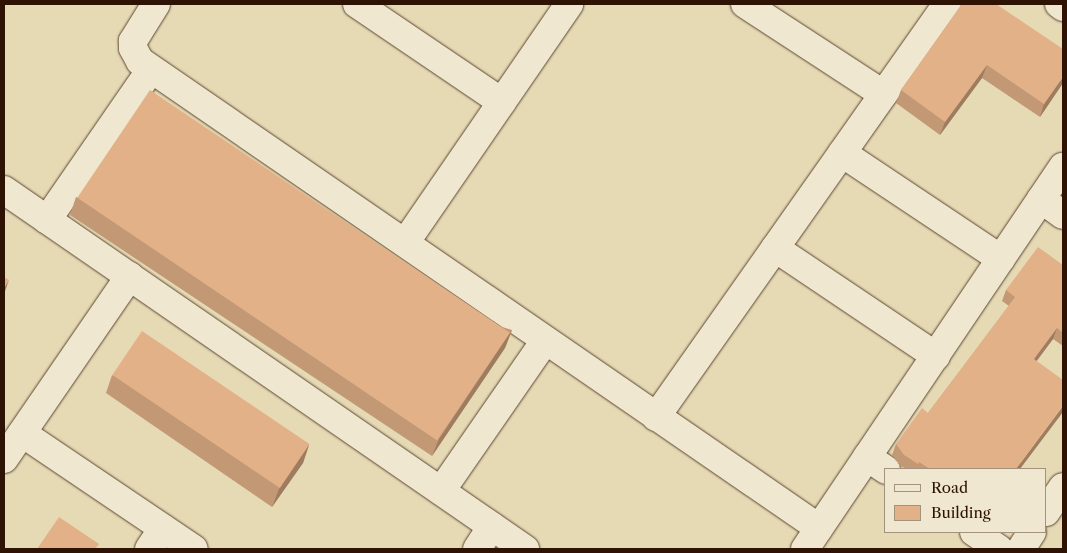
<!DOCTYPE html>
<html>
<head>
<meta charset="utf-8">
<style>
	body { margin:0 }
	#map { position:relative; width:1067px; height:553px; overflow:hidden; background:#e6dab5; font-family:"Libre Caslon Text",serif }
	div>[style] { position:absolute }
	.roads { filter:drop-shadow(0 0 1px #5c4530) drop-shadow(0 0 1px #5c4530) }
	.minor>* { height:28px; margin:-14px; padding:0 14px; transform-origin:14px; border-radius:14px; background:#efe7cf }
	.wall>* { inset:0; background:#c29875 }
	.shaded-wall>* { inset:0; background:#9e7c5f }
	.building>* { inset:0; background:#e2b188; transform-origin:0 0 }
	span { translate:-50% -50%; white-space:nowrap; text-align:center; line-height:1.15; -webkit-text-stroke:4px #efe7cf; paint-order:stroke }
	.frame { position:absolute; inset:0; border:5px solid #2e1304; pointer-events:none }
	.legend { position:absolute; left:884px; top:468px; width:162px; height:65px; box-sizing:border-box; background:#efe7cf; border:1px solid #a2927e; margin:0; padding:6px 9px; list-style:none; font-size:15px; color:#2e1304 }
	.legend li { display:flex; align-items:center; gap:10px; height:25px }
	.legend b { width:25px; border:1px solid #a2927e }
</style>
</head>
<body>
<div id="map">
	<div class="roads">
		<div class="minor">
			<div style="left:156px;top:4px;width:44px;rotate:121.9deg"></div>
			<div style="left:133px;top:41px;width:7px;rotate:90deg"></div>
			<div style="left:133px;top:48px;width:15px;rotate:62deg"></div>
			<div style="left:140px;top:61px;width:824px;rotate:34.52deg"></div>
			<div style="left:357px;top:4px;width:175px;rotate:34.1deg"></div>
			<div style="left:745px;top:4px;width:165px;rotate:33.1deg"></div>
			<div style="left:1059px;top:4px;width:5px;rotate:37deg"></div>
			<div style="left:842px;top:153px;width:191px;rotate:33.7deg"></div>
			<div style="left:4px;top:190px;width:633px;rotate:34.57deg"></div>
			<div style="left:1041px;top:199px;width:27px;rotate:36deg"></div>
			<div style="left:47px;top:220px;width:183px;rotate:-55.4deg"></div>
			<div style="left:405px;top:243px;width:290px;rotate:-55.5deg"></div>
			<div style="left:775px;top:248px;width:194px;rotate:33.9deg"></div>
			<div style="left:656px;top:417px;width:505px;rotate:-54.83deg"></div>
			<div style="left:22px;top:433px;width:207px;rotate:34deg"></div>
			<div style="left:867px;top:457px;width:23px;rotate:34deg"></div>
			<div style="left:4px;top:459px;width:222px;rotate:-55.5deg"></div>
			<div style="left:441px;top:491px;width:183px;rotate:-55.3deg"></div>
			<div style="left:1046px;top:512px;width:30px;rotate:-56deg"></div>
			<div style="left:974px;top:532px;width:30px;rotate:34deg"></div>
			<div style="left:149px;top:549px;width:25px;rotate:-56deg"></div>
			<div style="left:477px;top:549px;width:27px;rotate:-57deg"></div>
			<div style="left:805px;top:549px;width:461px;rotate:-56deg"></div>
			<div style="left:1021px;top:549px;width:20px;rotate:-57deg"></div>
		</div>
	</div>
	<div class="wall">
		<div style="clip-path:polygon(962px 4px,1063px 83px,1040px 117px,982px 78px,940px 135px,896px 103px,901px 90px)"></div>
		<div style="clip-path:polygon(76px 197px,512px 330px,505px 348px,432px 456px,70px 215px)"></div>
		<div style="clip-path:polygon(1063px 265px,1063px 346px,1053px 339px,1037px 361px,1020px 469px,906px 469px,901px 466px,892px 455px,896px 444px,928px 413px,1009px 306px,1002px 301px,1006px 290px)"></div>
		<div style="clip-path:polygon(112px 375px,309px 445px,303px 463px,272px 507px,106px 393px)"></div>
	</div>
	<div class="shaded-wall">
		<div style="clip-path:polygon(987px 65px,982px 78px,940px 135px,945px 122px)"></div>
		<div style="clip-path:polygon(1063px 77px,1063px 83px,1040px 117px,1044px 104px)"></div>
		<div style="clip-path:polygon(9px 280px,4px 294px,4px 288px)"></div>
		<div style="clip-path:polygon(1057px 328px,1053px 339px,1030px 369px,1034px 359px)"></div>
		<div style="clip-path:polygon(512px 330px,505px 348px,432px 456px,439px 439px)"></div>
		<div style="clip-path:polygon(1063px 406px,1063px 412px,1020px 469px,1016px 469px)"></div>
		<div style="clip-path:polygon(309px 445px,303px 463px,272px 507px,279px 489px)"></div>
	</div>
	<div class="building">
		<div style="clip-path:polygon(962px 4px,996px 4px,1063px 49px,1063px 77px,1044px 104px,987px 65px,945px 122px,901px 90px)"></div>
		<div style="left:150px;top:90px;width:434px;height:130px;rotate:34deg"></div>
		<div style="clip-path:polygon(1038px 247px,1063px 265px,1063px 333px,1057px 328px,1034px 359px,1063px 380px,1063px 406px,1016px 469px,930px 469px,919px 462px,918px 464px,904px 455px,896px 444px,922px 408px,928px 413px,1015px 297px,1006px 290px)"></div>
		<div style="clip-path:polygon(4px 277px,9px 280px,4px 288px)"></div>
		<div style="left:142px;top:331px;width:202px;height:53px;rotate:34deg"></div>
		<div style="clip-path:polygon(59px 517px,99px 544px,95px 549px,37px 549px)"></div>
	</div>
	<div class="frame"></div>
	<ul class="legend">
	<li><b style="height:6px;background:#efe7cf"></b>Road</li>
	<li><b style="height:14px;background:#e2b188"></b>Building</li>
	</ul>
</div>
</body>
</html>
